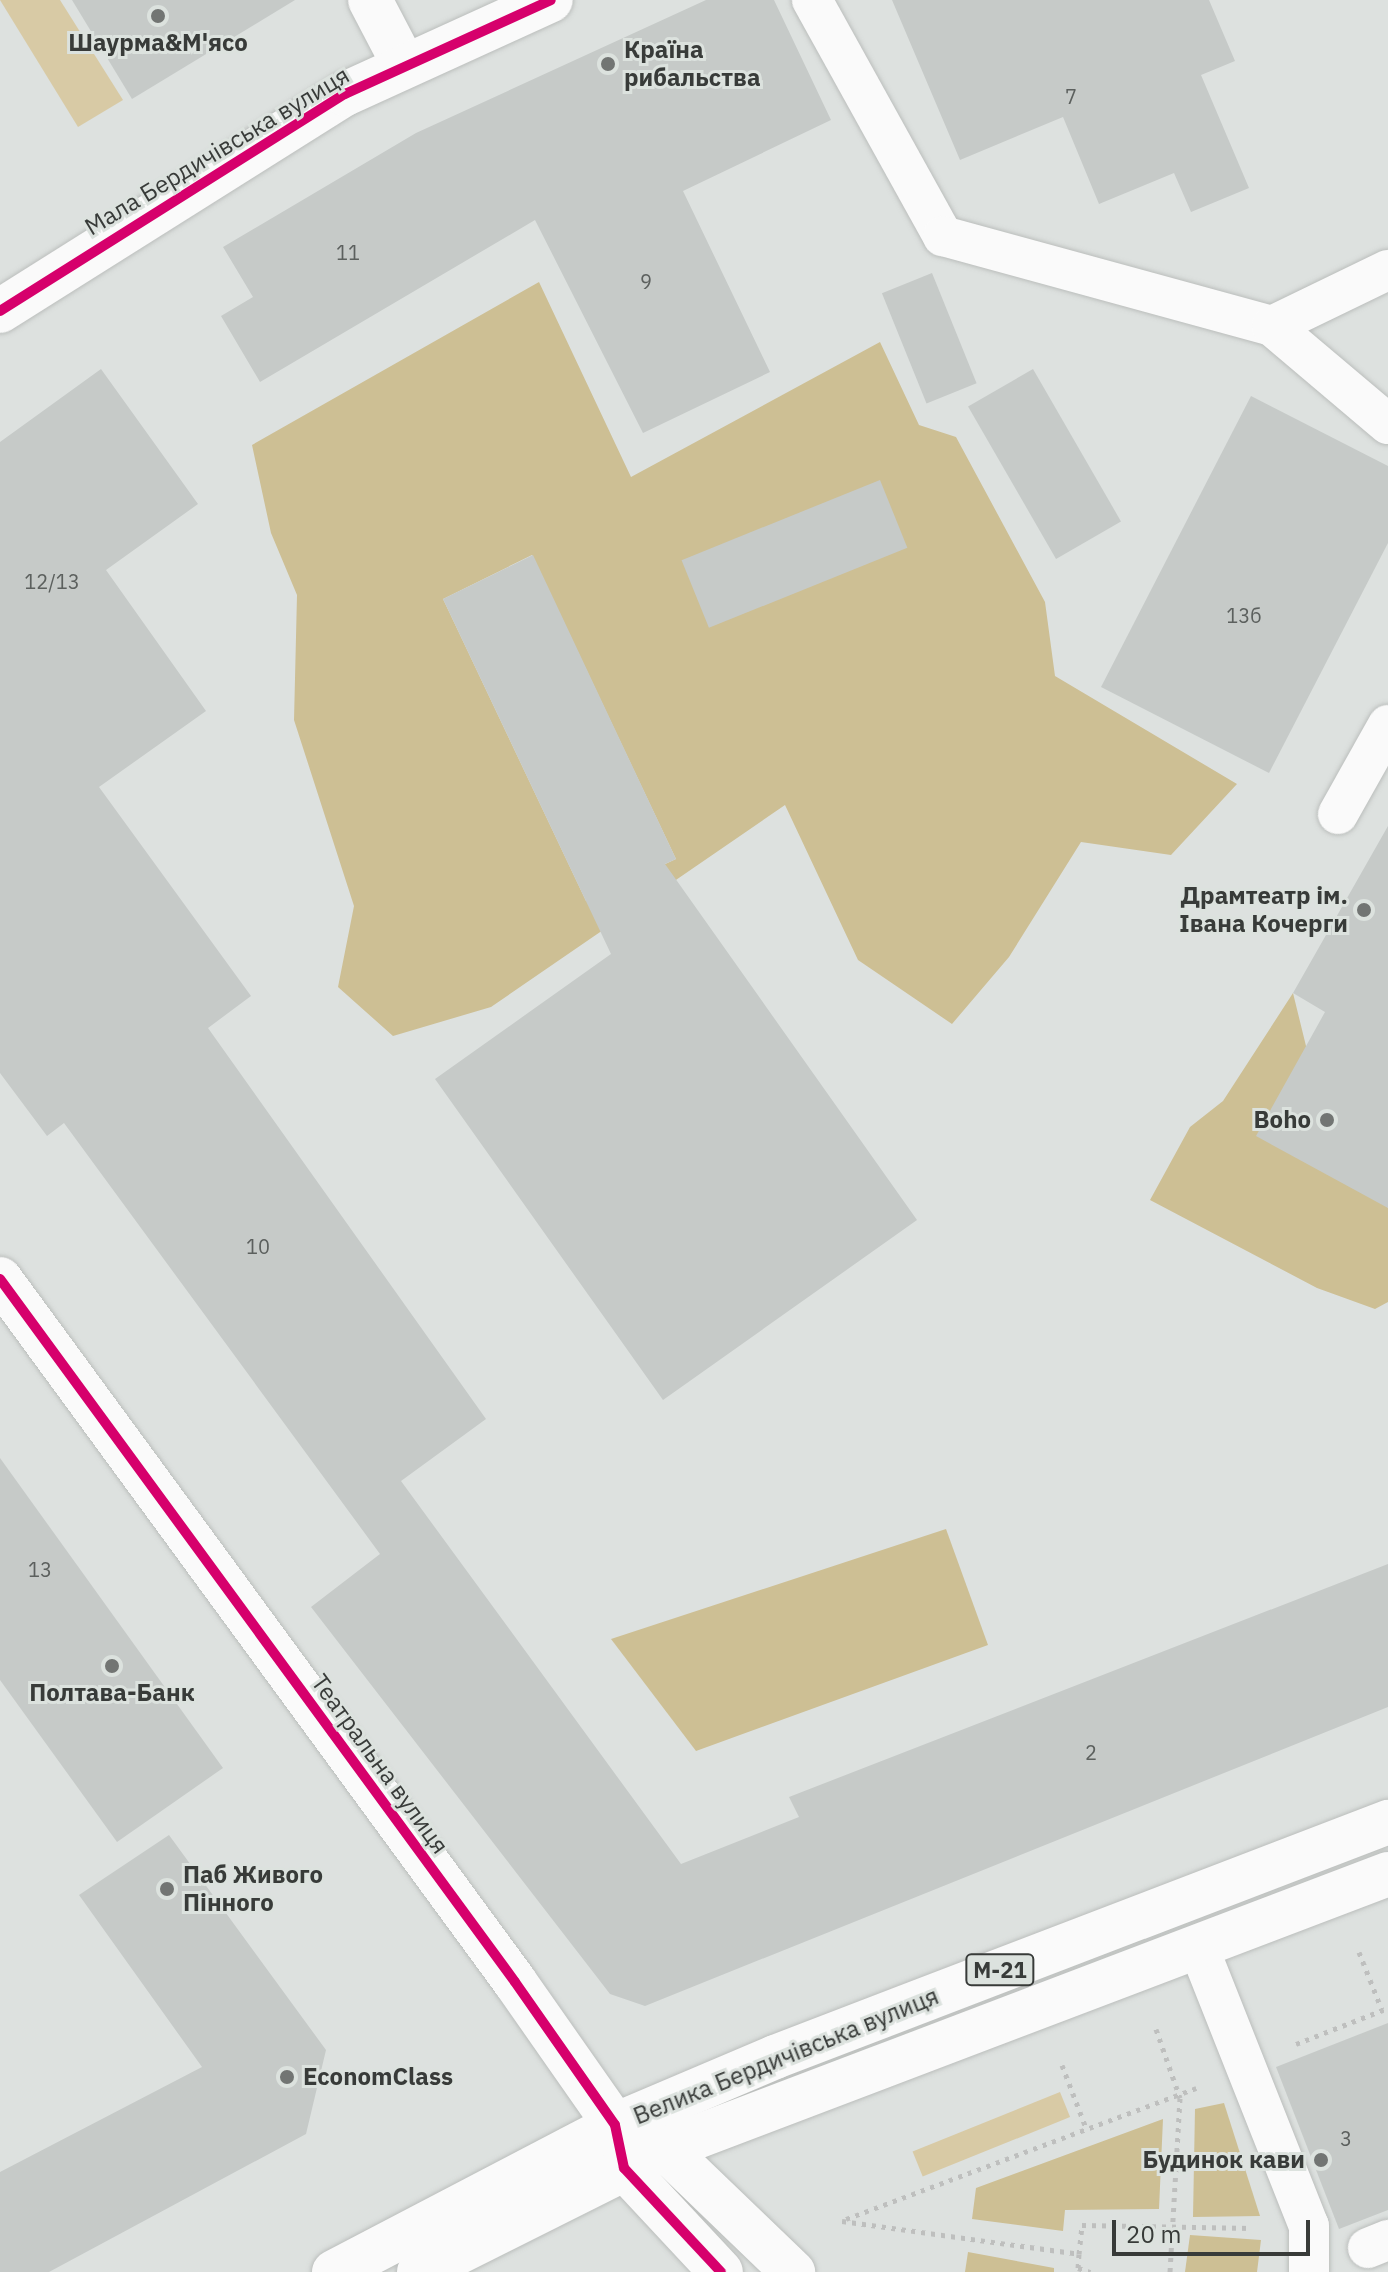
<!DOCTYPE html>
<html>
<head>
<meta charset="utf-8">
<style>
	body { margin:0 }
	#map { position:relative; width:1388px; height:2272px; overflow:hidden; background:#dde1df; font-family:"IBM Plex Sans",sans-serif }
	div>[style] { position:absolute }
	.green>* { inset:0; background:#d8caa5; transform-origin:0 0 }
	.forest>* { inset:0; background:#cdbf94 }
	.building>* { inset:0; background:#c6cac8; transform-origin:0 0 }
	.path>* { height:5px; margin-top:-2.5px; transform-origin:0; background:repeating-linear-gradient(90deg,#bebfbe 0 4px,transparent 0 10px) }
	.roads { filter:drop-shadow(0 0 2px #bbbebc) drop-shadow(0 0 2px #bbbebc) }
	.lane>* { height:40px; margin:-20px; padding:0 20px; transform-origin:20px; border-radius:20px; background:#fafafa }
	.secondary>* { height:44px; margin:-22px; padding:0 22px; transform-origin:22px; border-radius:22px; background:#fafafa }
	.highway>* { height:44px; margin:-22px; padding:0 22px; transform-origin:22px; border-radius:22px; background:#fafafa }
	.cycleway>* { height:10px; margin:-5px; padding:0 5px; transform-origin:5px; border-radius:5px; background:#d6006c }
	.dots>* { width:22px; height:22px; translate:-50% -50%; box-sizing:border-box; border:4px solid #dce2de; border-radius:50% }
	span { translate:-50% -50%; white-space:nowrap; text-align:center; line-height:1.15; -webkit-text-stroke:6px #dce2de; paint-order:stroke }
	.number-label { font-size:20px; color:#5c605e }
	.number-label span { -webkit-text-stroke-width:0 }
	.shield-label span { padding:2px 6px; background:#dce2de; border:2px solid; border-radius:6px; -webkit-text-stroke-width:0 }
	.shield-label { font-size:22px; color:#383b39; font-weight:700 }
	.poi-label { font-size:24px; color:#383b39; font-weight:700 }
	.left { translate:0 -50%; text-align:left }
	.right { translate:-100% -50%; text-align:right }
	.street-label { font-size:24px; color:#383b39 }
	.scale { position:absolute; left:1112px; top:2220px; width:198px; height:36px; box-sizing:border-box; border:4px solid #383b39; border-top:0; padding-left:10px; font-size:24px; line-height:28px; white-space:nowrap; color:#383b39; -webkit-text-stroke:6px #dce2de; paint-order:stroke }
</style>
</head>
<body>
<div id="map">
	<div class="green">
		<div style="clip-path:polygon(0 0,60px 0,123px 100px,78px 127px)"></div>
		<div style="left:1060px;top:2092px;width:27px;height:159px;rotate:68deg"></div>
	</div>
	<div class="forest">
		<div style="clip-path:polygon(evenodd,539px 282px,631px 477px,880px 342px,919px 425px,956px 437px,1045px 602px,1055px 676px,1237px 784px,1171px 855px,1081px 842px,1009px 957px,952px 1024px,858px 960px,785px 805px,491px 1007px,393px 1036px,338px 987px,354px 906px,294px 720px,297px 595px,271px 533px,252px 445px,539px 282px,532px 555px,676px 859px,586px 901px,443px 599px,532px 555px)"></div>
		<div style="clip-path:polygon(1293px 993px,1306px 1046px,1388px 1208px,1388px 1302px,1375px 1309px,1317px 1288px,1150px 1200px,1190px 1127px,1223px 1101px)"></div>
		<div style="clip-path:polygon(946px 1529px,988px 1645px,696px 1751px,611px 1639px)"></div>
		<div style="clip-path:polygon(1224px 2103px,1260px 2216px,1193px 2217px,1195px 2109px)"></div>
		<div style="clip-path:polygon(1163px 2119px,1159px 2209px,1065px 2210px,1063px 2231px,972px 2219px,976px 2188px)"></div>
		<div style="clip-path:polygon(1190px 2235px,1261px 2240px,1257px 2272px,1185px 2272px)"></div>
		<div style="clip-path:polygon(968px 2252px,1054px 2268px,1054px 2272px,965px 2272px)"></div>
	</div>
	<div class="building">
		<div style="clip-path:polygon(72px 0,295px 0,132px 99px)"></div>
		<div style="clip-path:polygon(706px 0,774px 0,831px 120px,683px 191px,770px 372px,643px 433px,535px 220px,260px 382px,221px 316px,253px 297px,223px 247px,416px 133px)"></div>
		<div style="clip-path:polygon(892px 0,1209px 0,1235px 61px,1201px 75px,1249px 188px,1191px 212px,1174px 173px,1099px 204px,1063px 117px,960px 160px)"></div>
		<div style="left:932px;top:273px;width:119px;height:54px;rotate:68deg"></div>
		<div style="clip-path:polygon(101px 369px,198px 504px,106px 570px,206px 711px,99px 787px,251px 996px,208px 1028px,486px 1419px,401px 1481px,681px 1864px,799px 1817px,789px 1797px,1388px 1564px,1388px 1707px,645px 2006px,610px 1994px,311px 1607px,380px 1554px,64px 1123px,47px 1136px,0 1073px,0 442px)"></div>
		<div style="left:1033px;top:369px;width:176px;height:75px;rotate:60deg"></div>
		<div style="clip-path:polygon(1251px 396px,1388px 466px,1388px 543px,1269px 773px,1101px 687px)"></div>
		<div style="left:880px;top:480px;width:73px;height:214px;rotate:68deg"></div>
		<div style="clip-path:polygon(533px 555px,676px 859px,665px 864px,917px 1220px,663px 1400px,435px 1079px,611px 954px,443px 599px)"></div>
		<div style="clip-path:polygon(1388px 826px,1388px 1208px,1256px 1136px,1325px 1012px,1293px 993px)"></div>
		<div style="clip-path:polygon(0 1458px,223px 1768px,117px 1842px,0 1680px)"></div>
		<div style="clip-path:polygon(169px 1835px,326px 2050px,306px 2134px,49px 2272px,0 2272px,0 2172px,202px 2067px,79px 1895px)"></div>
		<div style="clip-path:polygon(1388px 2023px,1388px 2210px,1339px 2229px,1276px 2067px)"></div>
	</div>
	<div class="path">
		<div style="left:1359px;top:1952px;width:62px;rotate:68.4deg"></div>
		<div style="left:1156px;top:2029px;width:73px;rotate:70.8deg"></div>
		<div style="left:1180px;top:2098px;width:174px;rotate:93.3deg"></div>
		<div style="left:1296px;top:2044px;width:99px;rotate:-21.4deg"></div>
		<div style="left:1062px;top:2065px;width:67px;rotate:69.1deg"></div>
		<div style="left:846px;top:2219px;width:374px;rotate:-20.5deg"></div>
		<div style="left:842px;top:2221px;width:239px;rotate:7.9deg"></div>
		<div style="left:1079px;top:2254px;width:29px;rotate:-84deg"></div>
		<div style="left:1082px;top:2225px;width:170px;rotate:1deg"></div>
		<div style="left:1079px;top:2254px;width:14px;rotate:94deg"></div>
		<div style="left:1078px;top:2268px;width:13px;rotate:18deg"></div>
	</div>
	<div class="roads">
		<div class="lane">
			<div style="left:812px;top:0;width:270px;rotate:61deg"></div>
			<div style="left:943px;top:236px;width:341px;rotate:15.3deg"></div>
			<div style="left:1272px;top:326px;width:152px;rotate:40.2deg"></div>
			<div style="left:1272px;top:326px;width:129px;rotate:-25.8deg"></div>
			<div style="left:1338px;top:814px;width:102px;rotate:-60.7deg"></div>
			<div style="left:1198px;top:1946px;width:301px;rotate:68.4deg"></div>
			<div style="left:1309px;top:2226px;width:46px;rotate:90deg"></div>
			<div style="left:1368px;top:2248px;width:22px;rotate:-22deg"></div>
		</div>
		<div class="secondary">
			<div style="left:370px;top:0;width:73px;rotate:62.4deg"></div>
			<div style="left:0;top:311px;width:408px;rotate:-32.2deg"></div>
			<div style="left:345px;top:94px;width:226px;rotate:-24.5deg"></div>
			<div style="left:0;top:1279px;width:871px;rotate:53.77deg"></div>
			<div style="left:515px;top:1982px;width:174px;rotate:55deg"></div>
			<div style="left:615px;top:2125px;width:44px;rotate:78.2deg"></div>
			<div style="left:624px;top:2168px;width:142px;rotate:47deg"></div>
			<div style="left:631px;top:2133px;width:38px;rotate:25deg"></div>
			<div style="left:665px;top:2149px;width:178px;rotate:43.9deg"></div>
		</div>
		<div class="highway">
			<div style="left:334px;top:2272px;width:317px;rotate:-27.6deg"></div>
			<div style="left:615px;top:2125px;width:174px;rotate:-23deg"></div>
			<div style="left:775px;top:2057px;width:657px;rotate:-20.97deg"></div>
			<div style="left:419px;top:2272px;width:275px;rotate:-26.6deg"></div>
			<div style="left:665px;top:2149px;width:774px;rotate:-20.82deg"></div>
		</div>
	</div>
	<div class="cycleway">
		<div style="left:0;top:311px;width:408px;rotate:-32.2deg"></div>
		<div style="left:345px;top:94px;width:226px;rotate:-24.5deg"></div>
		<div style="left:0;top:1279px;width:871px;rotate:53.77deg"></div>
		<div style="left:515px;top:1982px;width:174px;rotate:55deg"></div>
		<div style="left:615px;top:2125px;width:44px;rotate:78.2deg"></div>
		<div style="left:624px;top:2168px;width:142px;rotate:47deg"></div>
	</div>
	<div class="dots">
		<div style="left:158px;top:16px;background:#727573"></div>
		<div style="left:608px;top:64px;background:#727573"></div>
		<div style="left:1364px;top:910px;background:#727573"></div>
		<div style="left:1327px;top:1120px;background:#727573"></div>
		<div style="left:112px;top:1666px;background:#727573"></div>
		<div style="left:167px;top:1889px;background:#727573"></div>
		<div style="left:287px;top:2077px;background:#727573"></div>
		<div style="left:1321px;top:2160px;background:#727573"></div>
	</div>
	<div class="number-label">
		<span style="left:1071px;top:96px">7</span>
		<span style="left:348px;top:252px">11</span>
		<span style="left:646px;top:281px">9</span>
		<span style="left:52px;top:581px">12/13</span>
		<span style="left:1244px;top:615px">13б</span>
		<span style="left:258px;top:1246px">10</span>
		<span style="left:40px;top:1569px">13</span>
		<span style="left:1091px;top:1752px">2</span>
		<span style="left:1346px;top:2138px">3</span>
	</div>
	<div class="shield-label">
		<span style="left:1000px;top:1970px">М-21</span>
	</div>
	<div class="poi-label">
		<span style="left:158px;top:43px">Шаурма&amp;М'ясо</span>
		<span class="left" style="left:624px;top:64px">Країна<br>рибальства</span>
		<span class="right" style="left:1348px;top:910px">Драмтеатр ім.<br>Івана Кочерги</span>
		<span class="right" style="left:1311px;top:1120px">Boho</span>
		<span style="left:112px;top:1693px">Полтава-Банк</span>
		<span class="left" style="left:183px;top:1889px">Паб Живого<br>Пінного</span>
		<span class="left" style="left:303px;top:2077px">EconomClass</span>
		<span class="right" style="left:1305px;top:2160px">Будинок кави</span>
	</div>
	<div class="street-label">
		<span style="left:217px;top:151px;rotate:-31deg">Мала Бердичівська вулиця</span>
		<span style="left:380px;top:1764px;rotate:54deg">Театральна вулиця</span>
		<span style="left:786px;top:2056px;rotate:-22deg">Велика Бердичівська вулиця</span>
	</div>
	<div class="scale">20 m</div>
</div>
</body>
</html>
